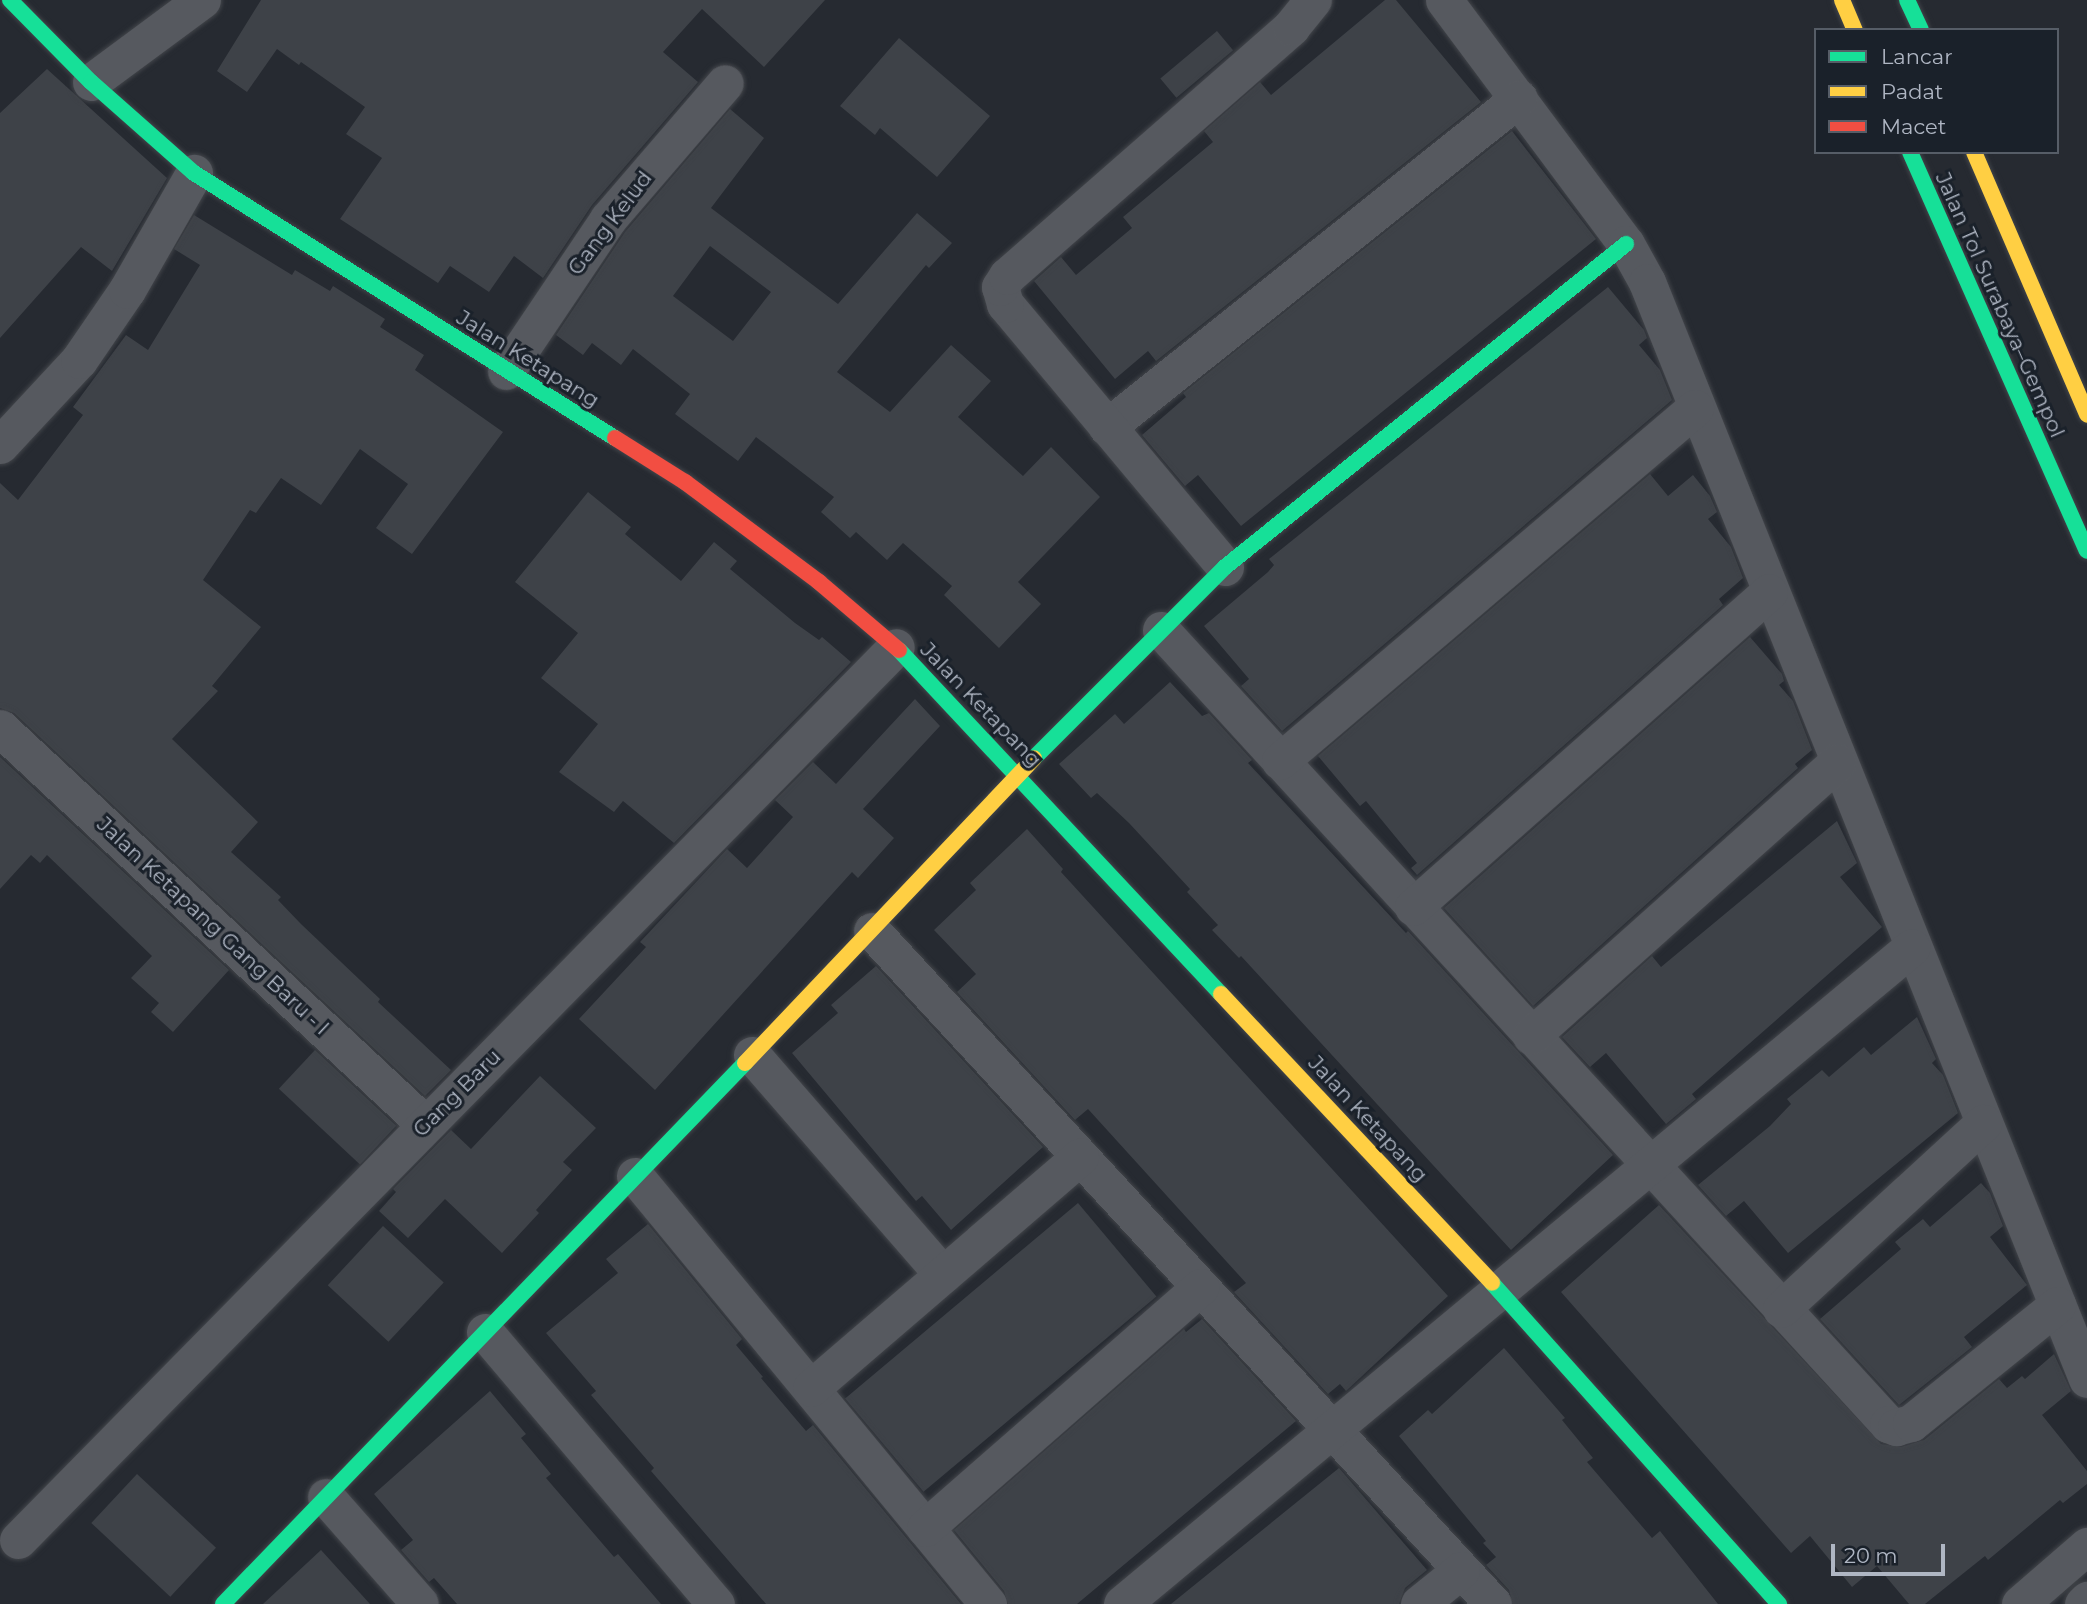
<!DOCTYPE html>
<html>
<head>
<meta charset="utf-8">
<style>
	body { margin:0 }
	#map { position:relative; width:2087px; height:1604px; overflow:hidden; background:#262a31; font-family:Montserrat,sans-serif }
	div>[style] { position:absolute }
	.building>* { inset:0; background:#3e4248; transform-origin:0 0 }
	.roads { filter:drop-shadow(0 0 2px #42454a) drop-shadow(0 0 2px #42454a) }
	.street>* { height:37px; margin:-18.5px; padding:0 18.5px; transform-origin:18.5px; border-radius:18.5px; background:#56595f }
	.fast>* { height:16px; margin:-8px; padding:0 8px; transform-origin:8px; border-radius:8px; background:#16e098 }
	.slow>* { height:16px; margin:-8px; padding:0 8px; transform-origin:8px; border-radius:8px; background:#ffcf43 }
	.jam>* { height:16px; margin:-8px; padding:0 8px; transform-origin:8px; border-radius:8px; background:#f24e42 }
	span { translate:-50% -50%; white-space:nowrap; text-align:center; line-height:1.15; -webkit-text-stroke:6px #1a212a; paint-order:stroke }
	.street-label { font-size:21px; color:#afb6c3 }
	.legend { position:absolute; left:1814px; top:28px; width:245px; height:126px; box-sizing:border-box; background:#1a212a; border:2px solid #565d67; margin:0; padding:9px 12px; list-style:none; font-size:21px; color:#afb6c3 }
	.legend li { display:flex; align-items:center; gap:14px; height:35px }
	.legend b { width:35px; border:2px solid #565d67 }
	.scale { position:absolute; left:1831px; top:1544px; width:114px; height:32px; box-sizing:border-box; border:4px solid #afb6c3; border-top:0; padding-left:9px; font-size:21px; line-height:24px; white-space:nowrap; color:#afb6c3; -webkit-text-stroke:5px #1a212a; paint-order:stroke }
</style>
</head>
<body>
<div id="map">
	<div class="building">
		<div style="clip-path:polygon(261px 0,825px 0,764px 67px,702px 9px,663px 52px,698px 82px,592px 205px,543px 278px,514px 256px,489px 292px,450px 266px,438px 283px,340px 219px,382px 158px,346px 134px,365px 107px,301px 62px,299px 65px,277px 49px,247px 92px,217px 71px)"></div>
		<div style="clip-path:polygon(1385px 0,1396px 0,1481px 102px,1156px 361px,1148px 351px,1115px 379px,1034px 281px,1061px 257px,1076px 275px,1132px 228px,1123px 217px,1213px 142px,1204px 131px,1260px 82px,1271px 95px)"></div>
		<div style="left:1217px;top:31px;width:25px;height:74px;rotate:50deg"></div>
		<div style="clip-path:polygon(899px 38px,990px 116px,937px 177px,880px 128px,875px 135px,840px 106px)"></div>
		<div style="clip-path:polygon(47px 69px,167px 178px,112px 271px,81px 247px,0 338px,0 113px)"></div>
		<div style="clip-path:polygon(evenodd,730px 109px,764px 138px,711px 208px,838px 304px,917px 213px,952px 243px,929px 268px,926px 265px,837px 372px,890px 412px,951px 345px,991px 381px,958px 417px,1023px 476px,1051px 447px,1100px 497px,1018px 582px,1041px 604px,999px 648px,944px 595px,952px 586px,903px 543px,887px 560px,856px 532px,850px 538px,821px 512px,834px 497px,756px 437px,738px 461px,675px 414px,690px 394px,633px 349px,621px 365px,592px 343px,583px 355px,556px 335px,625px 232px,730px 109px,710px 246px,771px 292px,733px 341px,673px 296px,710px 246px)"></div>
		<div style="clip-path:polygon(1512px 131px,1596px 239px,1241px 526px,1198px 475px,1185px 486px,1142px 435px,1186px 397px,1183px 393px)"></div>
		<div style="clip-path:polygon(194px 215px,292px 275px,295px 270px,330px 291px,333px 286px,385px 319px,380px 327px,424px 355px,415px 370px,503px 432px,412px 554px,376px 528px,408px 484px,360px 449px,321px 505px,281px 478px,256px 513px,250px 510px,203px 580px,261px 627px,212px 686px,218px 691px,172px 739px,258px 822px,231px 852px,281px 897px,278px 900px,301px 924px,380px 999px,378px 1002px,451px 1070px,425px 1096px,14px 713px,0 708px,0 483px,18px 500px,83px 415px,73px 407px,126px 335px,148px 350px,200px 265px,174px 249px)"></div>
		<div style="clip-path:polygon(1608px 287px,1644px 330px,1647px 338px,1639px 345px,1660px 370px,1672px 400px,1282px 731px,1241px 686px,1249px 679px,1204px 626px,1268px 572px,1274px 565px,1269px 559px)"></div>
		<div style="clip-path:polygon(1650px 474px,1668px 496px,1693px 475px,1710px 496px,1717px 512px,1708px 519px,1731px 547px,1743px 578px,1719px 599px,1723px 605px,1417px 875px,1411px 868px,1417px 863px,1366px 801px,1360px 806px,1318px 756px)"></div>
		<div style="clip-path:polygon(588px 492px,631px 527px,625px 534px,681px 581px,714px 542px,737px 561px,730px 569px,795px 623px,819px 640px,822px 637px,851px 662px,674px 843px,623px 801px,614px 812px,559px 772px,598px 724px,541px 678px,578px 633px,515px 582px)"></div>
		<div style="clip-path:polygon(1750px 637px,1782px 674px,1784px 681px,1779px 685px,1793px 701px,1812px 750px,1795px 764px,1798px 768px,1533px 1006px,1444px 908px)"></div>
		<div style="clip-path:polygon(1170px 682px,1202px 716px,1209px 713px,1252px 760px,1248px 763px,1406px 933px,1408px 931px,1613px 1155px,1511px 1250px,1241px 956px,1239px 958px,1212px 930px,1218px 925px,1187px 892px,1190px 889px,1129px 823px,1097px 793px,1091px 798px,1059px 764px,1115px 714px,1124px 724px)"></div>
		<div style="clip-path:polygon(915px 699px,940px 726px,863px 809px,894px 838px,858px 878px,852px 872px,655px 1090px,579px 1019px,646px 947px,640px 942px,727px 849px,747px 868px,793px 817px,775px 800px,813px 762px,836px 784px)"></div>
		<div style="clip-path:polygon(0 757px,229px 970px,173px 1032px,151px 1012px,159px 1003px,131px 978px,152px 956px,47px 855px,40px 863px,31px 855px,0 889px)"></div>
		<div style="clip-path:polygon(1837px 821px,1857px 863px,1840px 877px,1882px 927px,1692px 1094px,1696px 1099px,1666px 1124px,1606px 1053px,1590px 1067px,1562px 1037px,1652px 956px,1661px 967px)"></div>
		<div style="clip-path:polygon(1027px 829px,1063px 869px,1061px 872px,1448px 1296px,1346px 1391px,1340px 1384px,1328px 1394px,1234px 1292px,1246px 1283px,1088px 1109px,1075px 1120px,957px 992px,976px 974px,934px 930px,976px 890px,970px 883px)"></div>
		<div style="clip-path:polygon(876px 966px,1043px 1147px,951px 1230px,922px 1196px,916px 1201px,792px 1053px,838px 1013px,831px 1005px)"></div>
		<div style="clip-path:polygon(1917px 1017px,1936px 1059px,1932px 1063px,1943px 1075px,1958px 1113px,1788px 1253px,1744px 1201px,1726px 1216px,1698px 1185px,1770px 1126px,1791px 1104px,1787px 1099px,1822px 1070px,1829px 1077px,1864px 1047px,1871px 1055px)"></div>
		<div style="left:315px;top:1050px;width:111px;height:53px;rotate:43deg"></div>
		<div style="clip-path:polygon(540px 1076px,596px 1128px,563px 1162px,572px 1170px,536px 1210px,539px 1213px,502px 1253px,445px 1199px,408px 1238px,379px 1211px,396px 1192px,393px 1189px,451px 1130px,471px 1149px)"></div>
		<div style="clip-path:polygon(1981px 1183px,1990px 1193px,2003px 1226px,1990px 1237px,2027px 1285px,1964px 1337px,1972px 1347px,1899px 1405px,1820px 1319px,1901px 1249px,1895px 1242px,1923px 1219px,1930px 1227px)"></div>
		<div style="left:1078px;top:1203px;width:122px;height:304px;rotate:50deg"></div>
		<div style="clip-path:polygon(1659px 1205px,1881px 1444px,1901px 1447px,1924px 1440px,1999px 1379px,2007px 1388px,2022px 1376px,2025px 1379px,2054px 1354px,2071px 1391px,2042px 1415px,2087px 1471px,2087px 1484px,2063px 1503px,2060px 1500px,1988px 1560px,1985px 1556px,1925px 1604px,1909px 1604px,1877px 1566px,1852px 1587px,1810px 1536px,1791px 1553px,1561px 1292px)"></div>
		<div style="clip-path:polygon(648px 1224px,742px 1339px,736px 1345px,763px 1377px,761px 1378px,806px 1431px,813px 1425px,961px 1604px,766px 1604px,651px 1471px,654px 1468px,591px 1395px,596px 1391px,546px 1333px,618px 1273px,606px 1259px)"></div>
		<div style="left:383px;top:1226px;width:83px;height:81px;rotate:43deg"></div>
		<div style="clip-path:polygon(1202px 1319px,1296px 1421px,1077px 1604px,1008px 1604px,1004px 1591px,954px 1530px,1184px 1329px,1186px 1332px)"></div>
		<div style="clip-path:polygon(1504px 1348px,1565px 1418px,1562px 1420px,1593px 1458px,1587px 1462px,1652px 1538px,1660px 1531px,1718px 1604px,1513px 1604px,1509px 1590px,1486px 1565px,1496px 1557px,1483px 1543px,1486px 1541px,1399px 1436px,1428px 1410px,1432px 1414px)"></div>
		<div style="clip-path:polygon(490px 1391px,526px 1434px,521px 1438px,551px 1474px,546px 1478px,614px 1557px,618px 1554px,661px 1604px,457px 1604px,434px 1578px,429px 1582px,401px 1550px,413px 1540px,374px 1494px)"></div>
		<div style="clip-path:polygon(1339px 1468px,1427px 1570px,1405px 1588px,1399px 1604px,1171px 1604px)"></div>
		<div style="left:137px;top:1474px;width:108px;height:67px;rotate:43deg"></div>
		<div style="clip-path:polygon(321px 1550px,370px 1604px,263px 1604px)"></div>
	</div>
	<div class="roads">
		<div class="street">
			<div style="left:1444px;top:0;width:304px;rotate:53.3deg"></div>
			<div style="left:1626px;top:244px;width:43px;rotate:61.1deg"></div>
			<div style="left:1647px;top:282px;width:1182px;rotate:68.14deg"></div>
			<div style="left:91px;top:82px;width:138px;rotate:-36.5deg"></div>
			<div style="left:506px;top:371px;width:183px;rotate:-56.1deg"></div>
			<div style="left:608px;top:219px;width:179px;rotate:-49.3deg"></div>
			<div style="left:1107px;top:427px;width:527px;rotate:-38.61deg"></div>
			<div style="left:0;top:445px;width:116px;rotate:-47.1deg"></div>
			<div style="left:79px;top:360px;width:85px;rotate:-55.6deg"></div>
			<div style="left:127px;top:290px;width:135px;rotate:-60.2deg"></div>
			<div style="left:1225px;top:567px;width:343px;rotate:-129.9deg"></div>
			<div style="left:1005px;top:304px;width:18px;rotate:-106deg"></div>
			<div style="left:1000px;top:287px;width:13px;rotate:-58deg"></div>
			<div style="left:1007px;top:276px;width:378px;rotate:-41.2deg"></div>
			<div style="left:1291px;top:27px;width:35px;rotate:-51deg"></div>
			<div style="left:1161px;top:630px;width:1077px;rotate:47.52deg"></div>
			<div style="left:1888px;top:1424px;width:9px;rotate:21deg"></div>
			<div style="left:1896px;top:1427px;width:16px;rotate:-15deg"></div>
			<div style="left:1911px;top:1423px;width:188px;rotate:-38.9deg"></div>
			<div style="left:0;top:728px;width:581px;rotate:42.98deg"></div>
			<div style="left:1280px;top:761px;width:545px;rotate:-40.38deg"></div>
			<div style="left:1413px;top:907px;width:475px;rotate:-41.5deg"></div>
			<div style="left:872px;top:931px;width:916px;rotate:47.3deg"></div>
			<div style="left:1531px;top:1036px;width:411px;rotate:-41.8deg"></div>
			<div style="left:752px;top:1055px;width:291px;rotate:49deg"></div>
			<div style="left:635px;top:1176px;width:555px;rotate:50.49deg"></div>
			<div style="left:1781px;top:1309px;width:275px;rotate:-42.6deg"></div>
			<div style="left:485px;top:1332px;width:357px;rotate:49.7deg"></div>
			<div style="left:811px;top:1388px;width:355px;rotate:-40.7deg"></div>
			<div style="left:326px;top:1497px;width:142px;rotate:48.7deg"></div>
			<div style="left:925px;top:1528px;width:366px;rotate:-41.2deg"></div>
			<div style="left:18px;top:1540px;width:1252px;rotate:-45.49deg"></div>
			<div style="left:1122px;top:1604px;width:1027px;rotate:-39.75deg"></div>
			<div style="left:1419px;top:1604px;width:54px;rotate:-39deg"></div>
			<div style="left:2020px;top:1604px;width:89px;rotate:-40.9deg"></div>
			<div style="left:2083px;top:1604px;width:6px;rotate:-45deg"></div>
		</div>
		<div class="fast">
			<div style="left:10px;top:0;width:115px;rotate:45.4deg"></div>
			<div style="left:91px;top:82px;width:137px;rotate:41.5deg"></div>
			<div style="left:194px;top:173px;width:497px;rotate:32.2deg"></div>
			<div style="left:1907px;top:0;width:33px;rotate:65deg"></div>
			<div style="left:1910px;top:152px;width:436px;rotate:66.1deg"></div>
			<div style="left:899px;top:650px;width:471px;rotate:46.9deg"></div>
			<div style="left:1034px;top:758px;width:270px;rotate:-45deg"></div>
			<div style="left:1225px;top:567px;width:515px;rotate:-38.85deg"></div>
			<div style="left:1492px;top:1283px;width:431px;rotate:48.2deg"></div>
			<div style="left:223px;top:1604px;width:752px;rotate:-46.02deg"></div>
		</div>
		<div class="slow">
			<div style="left:1842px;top:0;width:33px;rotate:67deg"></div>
			<div style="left:1974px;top:152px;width:286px;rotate:66.7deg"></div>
			<div style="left:1221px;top:994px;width:396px;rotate:46.8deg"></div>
			<div style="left:745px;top:1063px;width:420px;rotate:-46.5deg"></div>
		</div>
		<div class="jam">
			<div style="left:615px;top:438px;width:83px;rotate:32.2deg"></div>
			<div style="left:685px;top:482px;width:167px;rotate:36.7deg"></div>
			<div style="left:819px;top:582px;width:105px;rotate:40.4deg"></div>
		</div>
	</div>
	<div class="street-label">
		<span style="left:610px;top:223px;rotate:-53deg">Gang Kelud</span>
		<span style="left:2000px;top:305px;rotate:66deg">Jalan Tol Surabaya–Gempol</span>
		<span style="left:528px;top:359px;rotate:32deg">Jalan Ketapang</span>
		<span style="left:981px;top:705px;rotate:46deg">Jalan Ketapang</span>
		<span style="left:213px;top:926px;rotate:43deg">Jalan Ketapang Gang Baru - I</span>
		<span style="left:457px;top:1093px;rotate:-45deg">Gang Baru</span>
		<span style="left:1368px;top:1119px;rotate:47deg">Jalan Ketapang</span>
	</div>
	<ul class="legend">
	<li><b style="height:9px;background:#16e098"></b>Lancar</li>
	<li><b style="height:9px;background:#ffcf43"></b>Padat</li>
	<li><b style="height:9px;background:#f24e42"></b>Macet</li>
	</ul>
	<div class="scale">20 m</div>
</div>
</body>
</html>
